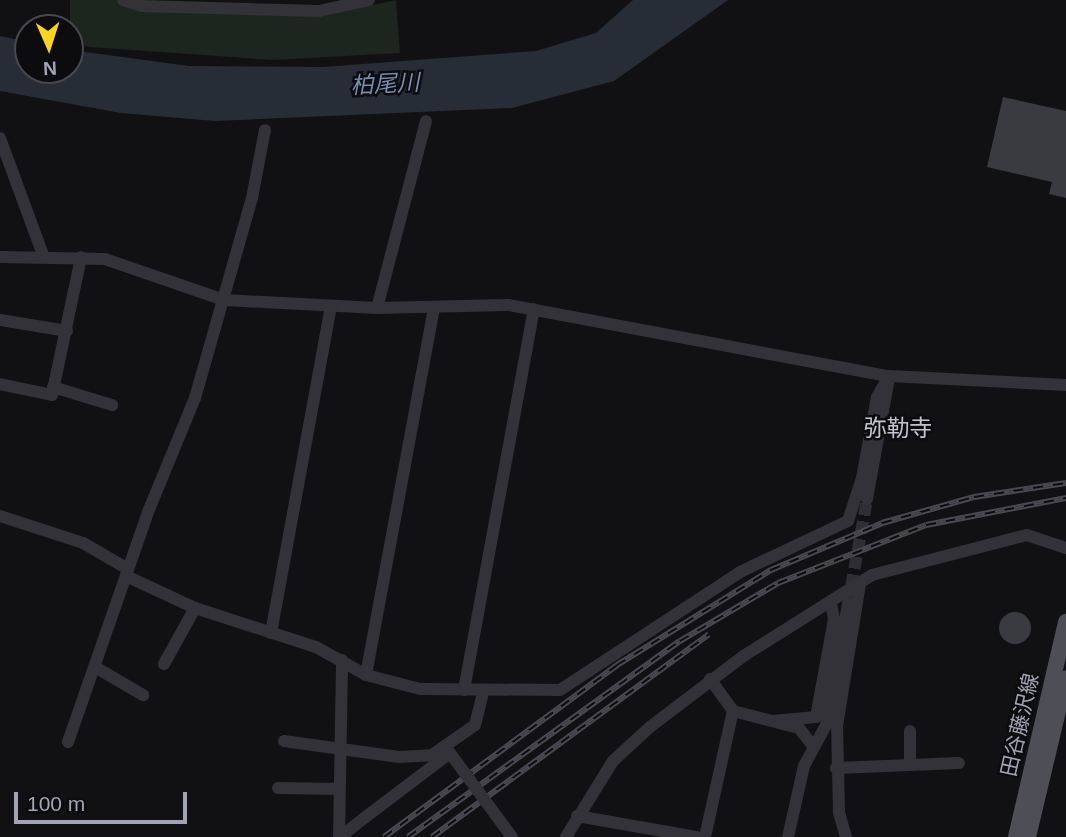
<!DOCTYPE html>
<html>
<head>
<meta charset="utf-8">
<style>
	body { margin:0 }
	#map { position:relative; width:1066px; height:837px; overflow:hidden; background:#111113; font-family:Arial,"Noto Sans JP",sans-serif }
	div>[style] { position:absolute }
	.green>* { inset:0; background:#1d251f }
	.water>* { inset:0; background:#272d37 }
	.building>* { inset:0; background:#3a3b40 }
	.round { border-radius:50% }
	.minor-tunnel>* { height:12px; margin-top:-6px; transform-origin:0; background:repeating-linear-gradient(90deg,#2e2e33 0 12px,transparent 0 18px) }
	.minor>* { height:12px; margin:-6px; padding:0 6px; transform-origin:6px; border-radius:6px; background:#323238 }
	.major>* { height:16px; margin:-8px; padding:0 8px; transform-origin:8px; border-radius:8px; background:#4e4e57 }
	.rail>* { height:6px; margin-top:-3px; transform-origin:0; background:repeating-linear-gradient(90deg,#0c0c0e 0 10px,#494951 0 20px); box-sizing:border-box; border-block:2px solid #494951 }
	.minor-bridge>* { height:12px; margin:-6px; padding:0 6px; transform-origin:6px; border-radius:6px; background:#323238 }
	span { translate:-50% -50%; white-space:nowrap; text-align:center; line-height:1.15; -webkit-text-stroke:5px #0c0c0e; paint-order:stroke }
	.street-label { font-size:21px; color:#a1a4b4 }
	.water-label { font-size:23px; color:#768cb2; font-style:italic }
	.neighbourhood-label { font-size:23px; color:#c3c4d0 }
	.north { position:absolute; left:14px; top:14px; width:70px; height:70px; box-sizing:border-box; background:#0c0c0e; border:2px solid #484950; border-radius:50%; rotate:177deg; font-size:19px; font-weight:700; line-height:28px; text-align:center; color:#a1a4b4 }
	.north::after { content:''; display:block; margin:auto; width:24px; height:32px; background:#fbd421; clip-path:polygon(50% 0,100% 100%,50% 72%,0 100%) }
	.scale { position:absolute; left:14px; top:792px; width:173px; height:32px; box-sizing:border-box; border:4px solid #a1a4b4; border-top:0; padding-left:9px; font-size:21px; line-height:24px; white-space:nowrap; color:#a1a4b4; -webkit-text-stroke:5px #0c0c0e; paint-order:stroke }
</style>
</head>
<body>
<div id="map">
	<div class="green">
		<div style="clip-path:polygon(70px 0,117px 0,141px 10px,368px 6px,396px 0,400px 53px,273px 60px,90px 47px,70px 42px)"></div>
	</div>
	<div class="water">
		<div style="clip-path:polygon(633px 0,728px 0,614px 81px,512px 108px,215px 121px,121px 113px,0 91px,0 36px,28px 42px,28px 70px,70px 70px,70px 50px,189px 66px,323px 67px,536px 51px,596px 33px)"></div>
	</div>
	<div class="building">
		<div style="clip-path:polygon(1003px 97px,1066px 111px,1066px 198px,1049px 194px,1052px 182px,987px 167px)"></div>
		<div class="round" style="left:999px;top:612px;width:32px;height:32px"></div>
	</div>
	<div class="minor-tunnel">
		<div style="left:848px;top:604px;width:107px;rotate:-79.7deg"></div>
	</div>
	<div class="minor">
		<div style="left:123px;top:0;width:19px;rotate:18deg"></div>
		<div style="left:141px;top:6px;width:178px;rotate:1.6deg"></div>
		<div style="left:319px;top:11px;width:51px;rotate:-12.4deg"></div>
		<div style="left:0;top:138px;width:125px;rotate:69.8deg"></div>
		<div style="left:0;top:257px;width:105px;rotate:1.1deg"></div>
		<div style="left:105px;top:259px;width:126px;rotate:19deg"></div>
		<div style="left:224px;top:300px;width:153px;rotate:3deg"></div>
		<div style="left:377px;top:308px;width:131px;rotate:-1.3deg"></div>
		<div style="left:508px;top:305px;width:388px;rotate:10.6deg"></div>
		<div style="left:889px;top:376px;width:177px;rotate:2.9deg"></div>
		<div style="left:377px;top:308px;width:193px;rotate:-75.3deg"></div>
		<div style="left:0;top:320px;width:68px;rotate:9.3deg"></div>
		<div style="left:0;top:384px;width:53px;rotate:11.9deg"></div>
		<div style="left:52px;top:395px;width:141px;rotate:-78.1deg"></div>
		<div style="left:53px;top:387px;width:62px;rotate:17deg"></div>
		<div style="left:867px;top:499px;width:118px;rotate:-79.7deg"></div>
		<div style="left:0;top:516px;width:87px;rotate:18deg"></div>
		<div style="left:83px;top:543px;width:52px;rotate:30deg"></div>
		<div style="left:126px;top:576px;width:76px;rotate:24.9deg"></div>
		<div style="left:195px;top:608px;width:127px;rotate:17.9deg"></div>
		<div style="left:316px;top:647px;width:57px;rotate:29.2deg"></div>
		<div style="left:366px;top:675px;width:56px;rotate:14.5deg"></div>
		<div style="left:420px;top:689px;width:140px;rotate:0.4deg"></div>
		<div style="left:560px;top:690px;width:215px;rotate:-33.2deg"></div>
		<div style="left:740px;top:572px;width:119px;rotate:-25.3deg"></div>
		<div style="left:848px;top:521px;width:45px;rotate:-72deg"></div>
		<div style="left:862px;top:478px;width:82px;rotate:-79.5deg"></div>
		<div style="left:877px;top:397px;width:24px;rotate:-60deg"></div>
		<div style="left:271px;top:633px;width:331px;rotate:-79.6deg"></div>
		<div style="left:164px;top:664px;width:64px;rotate:-61deg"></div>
		<div style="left:95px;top:667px;width:56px;rotate:30.3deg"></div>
		<div style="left:366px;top:675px;width:374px;rotate:-79.5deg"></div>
		<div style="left:710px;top:679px;width:39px;rotate:54deg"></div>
		<div style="left:733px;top:711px;width:68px;rotate:14.4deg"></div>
		<div style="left:799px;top:728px;width:24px;rotate:52deg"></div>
		<div style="left:464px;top:690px;width:387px;rotate:-79.6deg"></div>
		<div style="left:773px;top:721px;width:43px;rotate:-5.3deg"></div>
		<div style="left:816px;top:717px;width:100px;rotate:-79.6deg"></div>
		<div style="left:834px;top:619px;width:16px;rotate:-101deg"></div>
		<div style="left:284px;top:741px;width:116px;rotate:7.9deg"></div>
		<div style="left:399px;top:757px;width:33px;rotate:-3deg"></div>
		<div style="left:432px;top:755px;width:52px;rotate:-34.9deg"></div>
		<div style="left:475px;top:725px;width:36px;rotate:-76deg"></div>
		<div style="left:68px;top:742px;width:244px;rotate:-70.8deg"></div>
		<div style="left:148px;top:512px;width:123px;rotate:-67.6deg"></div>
		<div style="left:195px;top:398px;width:208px;rotate:-74.1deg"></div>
		<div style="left:252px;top:198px;width:69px;rotate:-79.2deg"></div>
		<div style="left:910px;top:765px;width:34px;rotate:-90deg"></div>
		<div style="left:836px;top:768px;width:123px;rotate:-2.3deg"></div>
		<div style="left:278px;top:788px;width:61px;rotate:0.9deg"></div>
		<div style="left:577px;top:816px;width:121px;rotate:10deg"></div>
		<div style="left:339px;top:837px;width:177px;rotate:-89deg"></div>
		<div style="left:340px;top:837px;width:29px;rotate:-38deg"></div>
		<div style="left:566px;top:837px;width:89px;rotate:-58.3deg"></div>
		<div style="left:613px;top:761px;width:50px;rotate:-42.6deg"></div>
		<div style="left:650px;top:727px;width:119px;rotate:-37.2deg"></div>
		<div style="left:745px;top:655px;width:150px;rotate:-32.2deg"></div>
		<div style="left:872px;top:575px;width:160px;rotate:-14.5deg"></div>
		<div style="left:1027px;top:535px;width:41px;rotate:18.4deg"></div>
		<div style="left:705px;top:837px;width:129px;rotate:-77.5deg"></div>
		<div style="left:788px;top:837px;width:73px;rotate:-77.3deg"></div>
		<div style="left:804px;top:766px;width:47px;rotate:-61.8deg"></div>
		<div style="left:826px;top:725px;width:123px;rotate:-79.7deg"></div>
		<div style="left:846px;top:837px;width:26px;rotate:-106deg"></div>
		<div style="left:839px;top:812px;width:86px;rotate:-91.3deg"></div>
		<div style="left:837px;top:726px;width:144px;rotate:-80.8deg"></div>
	</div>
	<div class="major">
		<div style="left:1016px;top:837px;width:221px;rotate:-76.9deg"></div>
		<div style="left:1028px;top:837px;width:163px;rotate:-76.6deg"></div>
	</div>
	<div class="rail">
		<div style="left:384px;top:837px;width:290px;rotate:-36.4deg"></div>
		<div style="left:617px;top:665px;width:181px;rotate:-31.7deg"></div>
		<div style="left:771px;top:570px;width:121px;rotate:-22.9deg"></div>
		<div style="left:882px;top:523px;width:96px;rotate:-15.8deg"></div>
		<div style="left:974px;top:497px;width:93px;rotate:-8.7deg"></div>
		<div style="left:408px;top:837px;width:335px;rotate:-35.8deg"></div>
		<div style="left:680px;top:641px;width:114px;rotate:-30.6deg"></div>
		<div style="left:778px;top:583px;width:159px;rotate:-21.4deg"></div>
		<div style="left:926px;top:525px;width:143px;rotate:-10.9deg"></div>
		<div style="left:432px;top:837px;width:343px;rotate:-36.2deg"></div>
	</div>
	<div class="minor-bridge">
		<div style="left:363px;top:819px;width:109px;rotate:-37.2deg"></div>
		<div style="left:450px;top:753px;width:104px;rotate:53.6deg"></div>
	</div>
	<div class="street-label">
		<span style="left:1020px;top:725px;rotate:-77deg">田谷藤沢線</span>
	</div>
	<div class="water-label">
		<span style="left:385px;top:84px;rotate:-3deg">柏尾川</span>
	</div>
	<div class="neighbourhood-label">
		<span style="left:898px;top:428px">弥勒寺</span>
	</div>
	<div class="north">N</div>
	<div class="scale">100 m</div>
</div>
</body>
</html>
